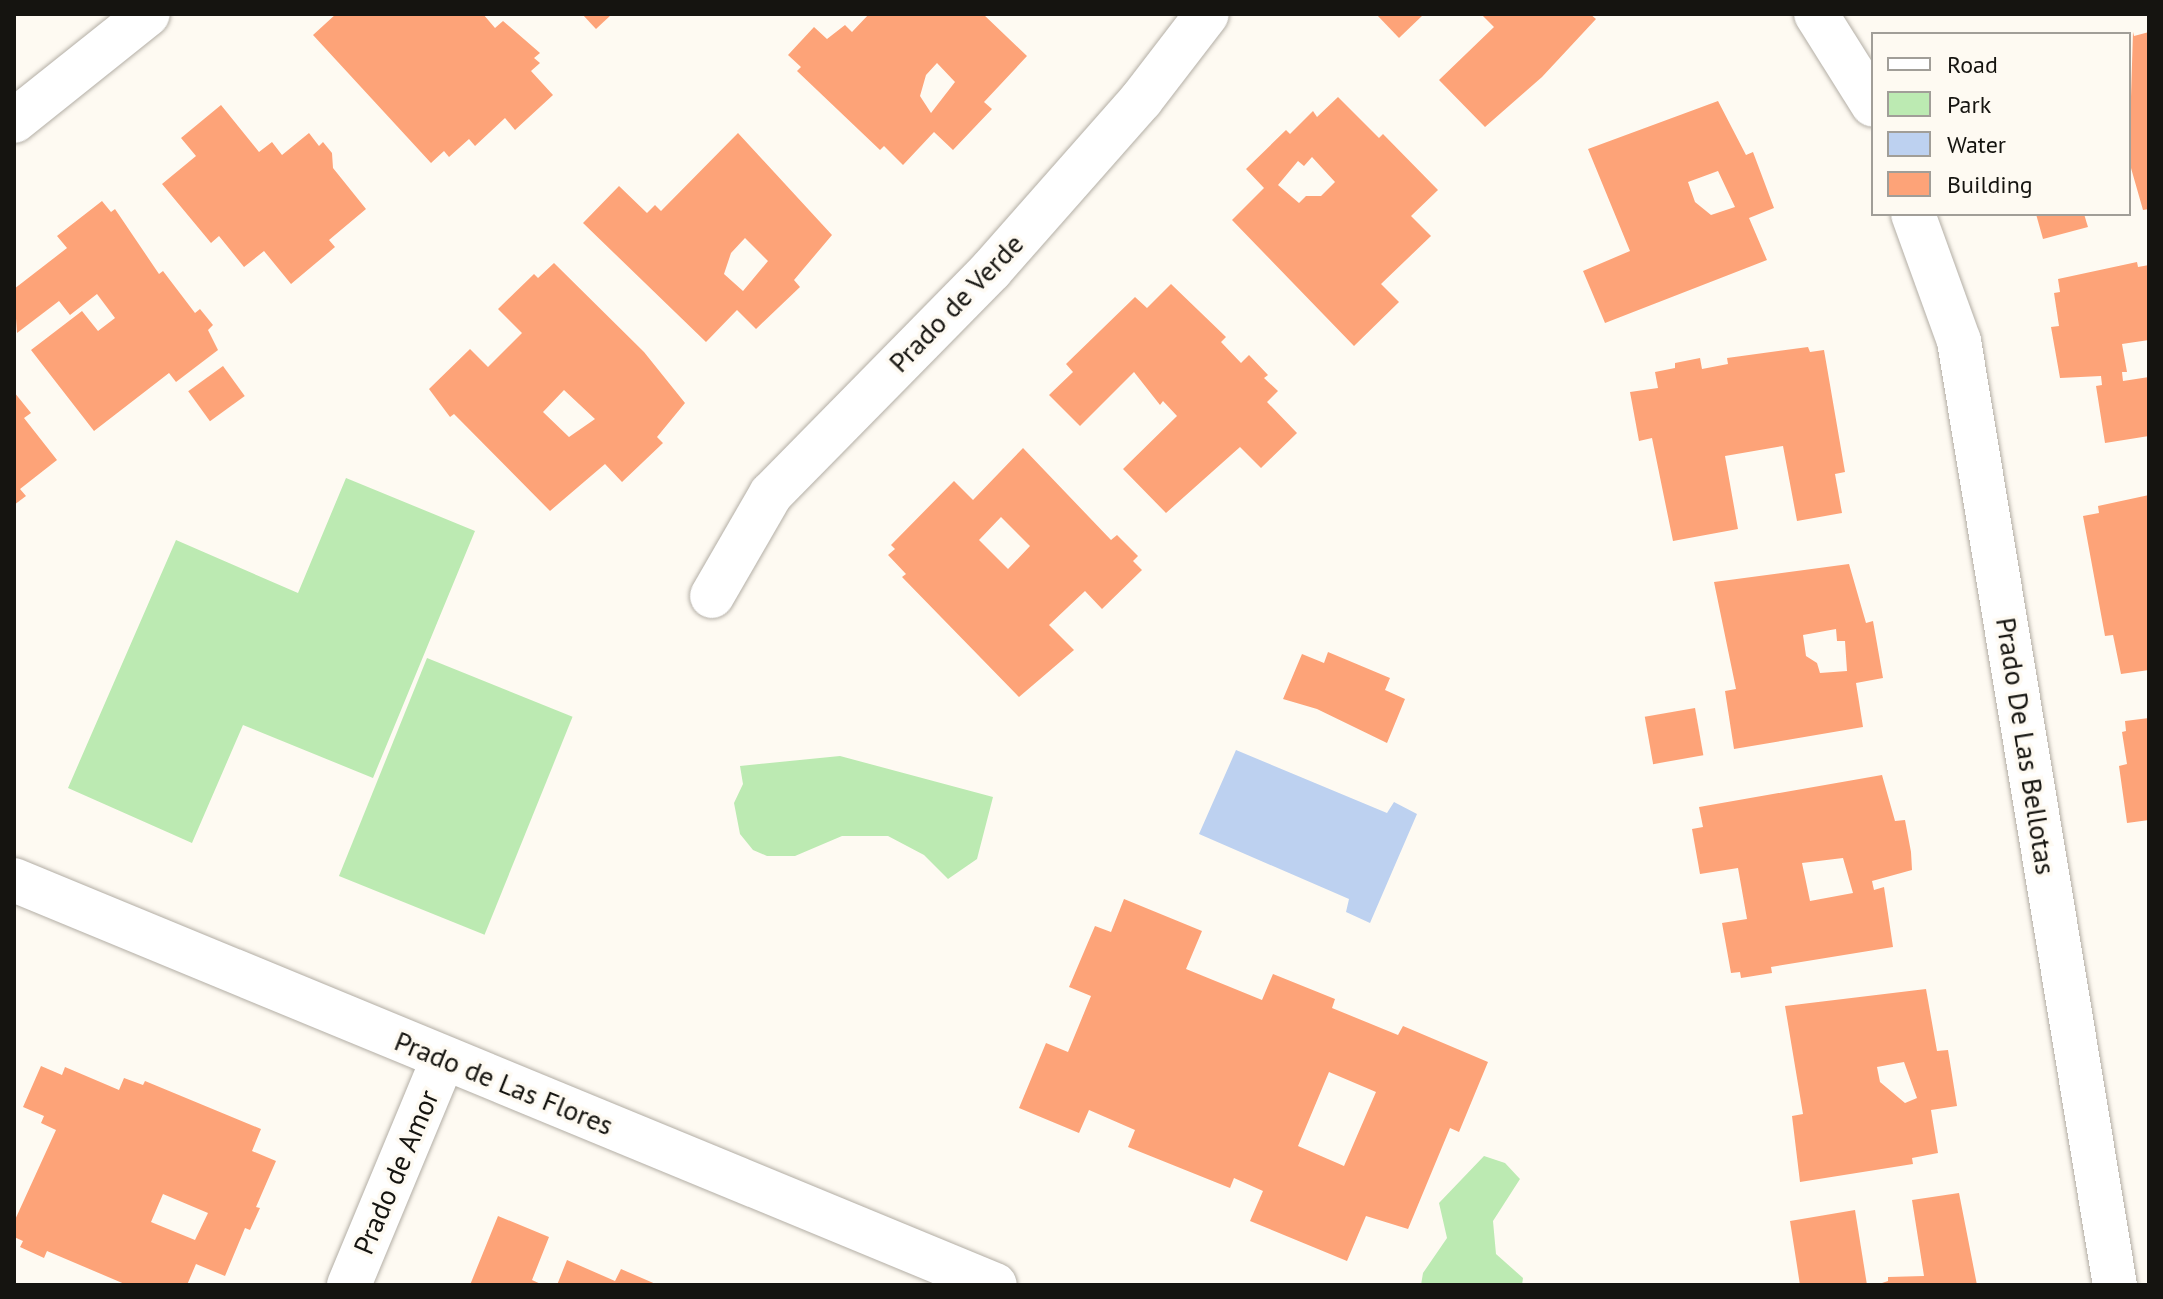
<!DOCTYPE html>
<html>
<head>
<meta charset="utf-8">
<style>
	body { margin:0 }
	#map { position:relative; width:2163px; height:1299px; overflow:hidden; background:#fefaf2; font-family:"PT Sans",sans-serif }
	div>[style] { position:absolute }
	.green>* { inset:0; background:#bceab2; transform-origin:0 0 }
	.water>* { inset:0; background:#bdd1f0 }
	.building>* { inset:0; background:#fda378; transform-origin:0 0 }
	.roads { filter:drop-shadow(0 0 2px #b3aea5) drop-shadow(0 0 2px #b3aea5) }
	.minor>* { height:44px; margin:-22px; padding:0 22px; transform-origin:22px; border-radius:22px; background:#fff }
	.tertiary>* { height:44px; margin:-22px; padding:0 22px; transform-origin:22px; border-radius:22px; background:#fff }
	span { translate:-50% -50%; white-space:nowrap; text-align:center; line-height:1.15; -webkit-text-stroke:7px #fefaf2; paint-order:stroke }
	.street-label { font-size:28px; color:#151410 }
	.frame { position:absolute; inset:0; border:16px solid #151410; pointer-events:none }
	.legend { position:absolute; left:1871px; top:32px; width:260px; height:184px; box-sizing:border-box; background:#fefaf2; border:2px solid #a19e98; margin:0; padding:10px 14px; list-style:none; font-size:24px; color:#151410 }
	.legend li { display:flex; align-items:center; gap:16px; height:40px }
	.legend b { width:40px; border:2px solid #a19e98 }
</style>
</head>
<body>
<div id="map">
	<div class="green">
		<div style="clip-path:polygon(346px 478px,475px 531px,373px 778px,243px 725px,192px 843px,68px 788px,176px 540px,298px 593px)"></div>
		<div style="left:427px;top:658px;width:157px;height:235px;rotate:22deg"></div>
		<div style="clip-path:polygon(840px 756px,993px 797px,977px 859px,948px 879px,924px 855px,888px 836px,842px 836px,795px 856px,767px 856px,753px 850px,740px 834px,734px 803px,743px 784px,740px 766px)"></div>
		<div style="clip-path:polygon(1484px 1156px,1505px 1163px,1520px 1179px,1493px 1221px,1496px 1254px,1523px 1278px,1522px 1285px,1421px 1285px,1423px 1273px,1447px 1238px,1439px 1203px)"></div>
	</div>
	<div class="water">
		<div style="clip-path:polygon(1236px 750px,1387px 813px,1394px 802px,1417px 814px,1370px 923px,1346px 912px,1349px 899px,1199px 834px)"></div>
	</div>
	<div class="building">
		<div style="clip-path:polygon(336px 14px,483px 14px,495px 28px,503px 21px,540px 53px,534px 58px,540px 63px,531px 71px,553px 95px,515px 130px,505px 118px,475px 146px,469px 139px,449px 157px,444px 151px,431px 163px,313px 35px)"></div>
		<div style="clip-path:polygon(582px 14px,612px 14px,596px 29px)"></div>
		<div style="clip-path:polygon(evenodd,869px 14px,983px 14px,1027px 56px,984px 102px,992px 109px,953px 150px,934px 132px,903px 165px,884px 146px,880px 150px,797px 71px,801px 67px,788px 55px,814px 27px,827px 39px,845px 25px,852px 32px,869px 14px,937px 63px,955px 82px,931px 113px,920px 96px,926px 75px,937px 63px)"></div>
		<div style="clip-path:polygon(1376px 14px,1424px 14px,1399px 38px)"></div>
		<div style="clip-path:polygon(1481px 14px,1590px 14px,1596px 19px,1542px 77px,1485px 127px,1439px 80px,1494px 27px)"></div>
		<div style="clip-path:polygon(2133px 32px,2134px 36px,2149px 32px,2149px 209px,2143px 210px,2129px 161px)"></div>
		<div style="clip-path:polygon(evenodd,1338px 97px,1379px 138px,1383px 134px,1438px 190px,1411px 216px,1431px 236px,1381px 284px,1399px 302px,1354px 346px,1232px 220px,1264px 188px,1246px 169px,1286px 130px,1290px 134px,1313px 111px,1317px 117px,1338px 97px,1312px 157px,1335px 182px,1321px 196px,1306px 196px,1299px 203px,1278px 185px,1298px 161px,1304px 166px,1312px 157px)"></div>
		<div style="clip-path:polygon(evenodd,1718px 101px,1746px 155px,1753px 152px,1774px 208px,1749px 218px,1767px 260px,1605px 323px,1583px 271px,1630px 251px,1588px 149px,1718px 101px,1718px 171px,1735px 207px,1711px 215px,1695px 202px,1688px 182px,1718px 171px)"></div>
		<div style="clip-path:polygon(221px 105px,259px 152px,272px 142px,282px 155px,309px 133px,319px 146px,323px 142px,332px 153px,333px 168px,366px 209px,329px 240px,335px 247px,291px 284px,264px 251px,244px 267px,219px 236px,211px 243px,162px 184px,196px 156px,181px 138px)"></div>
		<div style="clip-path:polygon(evenodd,738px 133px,832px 235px,794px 280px,800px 287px,756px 329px,737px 310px,706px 342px,583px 223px,619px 186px,647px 213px,655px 205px,661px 211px,738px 133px,745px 238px,768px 261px,743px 291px,724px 274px,731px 253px,745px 238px)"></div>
		<div style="clip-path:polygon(102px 201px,111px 212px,115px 209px,159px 274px,163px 271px,195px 313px,200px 309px,213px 325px,208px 330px,218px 350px,176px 382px,169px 373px,94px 431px,31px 350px,82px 311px,98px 331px,115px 318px,97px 294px,70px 315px,59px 301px,17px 333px,14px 289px,67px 248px,57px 236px)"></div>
		<div style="clip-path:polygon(2036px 214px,2084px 214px,2088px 227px,2043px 239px)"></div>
		<div style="clip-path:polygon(2137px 262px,2138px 267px,2149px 265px,2149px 340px,2122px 344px,2127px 372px,2122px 372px,2123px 381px,2149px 377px,2149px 436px,2105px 443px,2096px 386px,2102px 385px,2101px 376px,2060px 378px,2051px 327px,2059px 326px,2054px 293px,2060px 292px,2058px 279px)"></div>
		<div style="clip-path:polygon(evenodd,554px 263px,644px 352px,685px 403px,657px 437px,663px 443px,622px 482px,605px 464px,550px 511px,454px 414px,450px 417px,429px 389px,470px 349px,488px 367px,522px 333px,498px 309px,534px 274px,538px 278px,554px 263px,564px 390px,595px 419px,569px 437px,543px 412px,564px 390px)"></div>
		<div style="clip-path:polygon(1171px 284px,1226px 337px,1221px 342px,1241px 363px,1249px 355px,1268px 375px,1264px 378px,1278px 391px,1267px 402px,1297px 433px,1261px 468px,1240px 447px,1166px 513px,1123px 469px,1177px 416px,1163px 401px,1160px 405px,1134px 372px,1080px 426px,1049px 395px,1073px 372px,1066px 364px,1135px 297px,1147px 308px)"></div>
		<div style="clip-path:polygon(1808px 347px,1810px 352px,1824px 350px,1845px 472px,1835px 474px,1842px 513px,1797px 521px,1783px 446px,1725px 456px,1738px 529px,1673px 541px,1652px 438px,1639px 441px,1630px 392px,1658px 388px,1655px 372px,1675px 368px,1675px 363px,1700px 358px,1702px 369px,1728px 364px,1727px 358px)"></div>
		<div style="left:223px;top:366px;width:37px;height:43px;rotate:54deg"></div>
		<div style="clip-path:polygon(14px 392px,31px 413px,24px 418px,57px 460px,20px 489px,26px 496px,14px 505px)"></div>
		<div style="clip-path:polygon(evenodd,1023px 448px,1111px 540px,1117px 535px,1138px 556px,1133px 561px,1142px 570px,1102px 609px,1085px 591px,1049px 625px,1074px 650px,1019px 697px,902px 577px,906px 574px,888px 555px,895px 549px,891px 545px,954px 481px,973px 500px,1023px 448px,1001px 517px,1030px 546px,1008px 569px,979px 540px,1001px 517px)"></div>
		<div style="clip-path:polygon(2149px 495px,2149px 670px,2121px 674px,2113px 635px,2105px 636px,2083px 516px,2099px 513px,2098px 506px)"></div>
		<div style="clip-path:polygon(evenodd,1849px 564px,1866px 623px,1873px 621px,1883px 678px,1856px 683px,1863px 727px,1734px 749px,1725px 691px,1736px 689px,1714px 582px,1849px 564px,1836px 629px,1837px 641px,1845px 641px,1847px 671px,1820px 673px,1817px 663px,1806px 656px,1803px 635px,1836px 629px)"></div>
		<div style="clip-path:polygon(1328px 652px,1390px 678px,1385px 690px,1405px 699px,1387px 743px,1317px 709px,1283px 699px,1302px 654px,1324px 663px)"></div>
		<div style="left:1695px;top:708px;width:48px;height:51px;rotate:80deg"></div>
		<div style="clip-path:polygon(2149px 718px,2149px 820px,2127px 823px,2119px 766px,2127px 764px,2122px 732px,2126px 731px,2125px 721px)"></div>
		<div style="clip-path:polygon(evenodd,1882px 775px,1895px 821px,1905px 820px,1911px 852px,1912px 870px,1872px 881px,1874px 890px,1884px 887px,1893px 947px,1771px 967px,1772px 973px,1741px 978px,1740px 972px,1731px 973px,1722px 923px,1747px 919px,1738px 868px,1700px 874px,1692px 829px,1703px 827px,1699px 807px,1882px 775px,1843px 858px,1853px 893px,1810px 901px,1802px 863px,1843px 858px)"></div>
		<div style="clip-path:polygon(evenodd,1124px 899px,1202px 931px,1186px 969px,1262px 1000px,1273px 974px,1335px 999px,1332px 1008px,1398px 1035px,1403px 1026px,1488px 1062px,1459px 1132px,1450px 1128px,1408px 1229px,1366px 1216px,1347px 1261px,1250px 1221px,1263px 1191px,1234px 1178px,1230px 1188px,1128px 1147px,1135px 1130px,1089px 1110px,1079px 1133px,1019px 1108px,1046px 1043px,1068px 1052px,1091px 996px,1069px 987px,1095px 926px,1111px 932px,1124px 899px,1329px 1072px,1376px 1092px,1344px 1166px,1298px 1146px,1329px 1072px)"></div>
		<div style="clip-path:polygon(evenodd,1926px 989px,1937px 1051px,1948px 1050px,1957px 1106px,1931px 1110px,1938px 1153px,1912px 1158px,1913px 1164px,1800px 1182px,1792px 1116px,1803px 1114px,1785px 1006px,1926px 989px,1904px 1062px,1917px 1098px,1905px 1103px,1880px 1082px,1877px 1067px,1904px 1062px)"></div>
		<div style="clip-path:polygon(evenodd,41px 1066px,62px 1075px,65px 1067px,119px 1090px,124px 1078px,143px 1085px,145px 1081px,261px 1129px,252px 1151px,276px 1161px,256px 1207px,260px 1208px,250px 1230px,245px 1228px,225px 1276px,196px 1264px,187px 1285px,127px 1285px,47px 1251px,44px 1258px,20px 1247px,23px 1241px,14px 1237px,14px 1222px,56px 1130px,41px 1123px,44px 1116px,23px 1107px,41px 1066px,163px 1194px,208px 1213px,195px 1240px,151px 1222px,163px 1194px)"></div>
		<div style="clip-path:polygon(1959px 1193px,1977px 1285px,1876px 1285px,1888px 1281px,1888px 1277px,1924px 1276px,1912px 1200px)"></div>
		<div style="clip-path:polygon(1855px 1210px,1867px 1285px,1800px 1285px,1790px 1221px)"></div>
		<div style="clip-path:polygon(498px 1216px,549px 1237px,532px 1280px,543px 1285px,470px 1285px)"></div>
		<div style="clip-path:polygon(567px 1260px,615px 1281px,621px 1269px,658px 1285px,557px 1285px)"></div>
	</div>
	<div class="roads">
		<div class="minor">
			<div style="left:1816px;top:14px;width:107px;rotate:57.9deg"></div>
			<div style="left:14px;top:121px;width:171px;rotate:-38.6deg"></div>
			<div style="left:1913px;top:214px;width:135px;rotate:70.1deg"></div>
			<div style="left:1959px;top:341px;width:957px;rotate:80.62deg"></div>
			<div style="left:712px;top:596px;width:118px;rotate:-60deg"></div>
			<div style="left:771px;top:494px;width:314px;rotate:-45.5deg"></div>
			<div style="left:991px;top:270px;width:227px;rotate:-48.6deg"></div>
			<div style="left:1141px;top:100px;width:108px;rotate:-52.5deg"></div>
			<div style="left:349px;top:1285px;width:245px;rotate:-67.4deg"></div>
		</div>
		<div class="tertiary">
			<div style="left:14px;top:880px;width:1061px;rotate:22.43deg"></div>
		</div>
	</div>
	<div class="street-label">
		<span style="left:956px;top:303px;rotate:-46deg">Prado de Verde</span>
		<span style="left:2026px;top:746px;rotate:81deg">Prado De Las Bellotas</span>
		<span style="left:504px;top:1083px;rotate:22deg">Prado de Las Flores</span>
		<span style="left:396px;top:1172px;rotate:-67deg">Prado de Amor</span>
	</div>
	<div class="frame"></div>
	<ul class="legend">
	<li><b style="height:10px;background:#fff"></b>Road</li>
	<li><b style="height:22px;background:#bceab2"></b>Park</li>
	<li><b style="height:22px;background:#bdd1f0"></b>Water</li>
	<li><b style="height:22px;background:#fda378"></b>Building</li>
	</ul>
</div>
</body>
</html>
